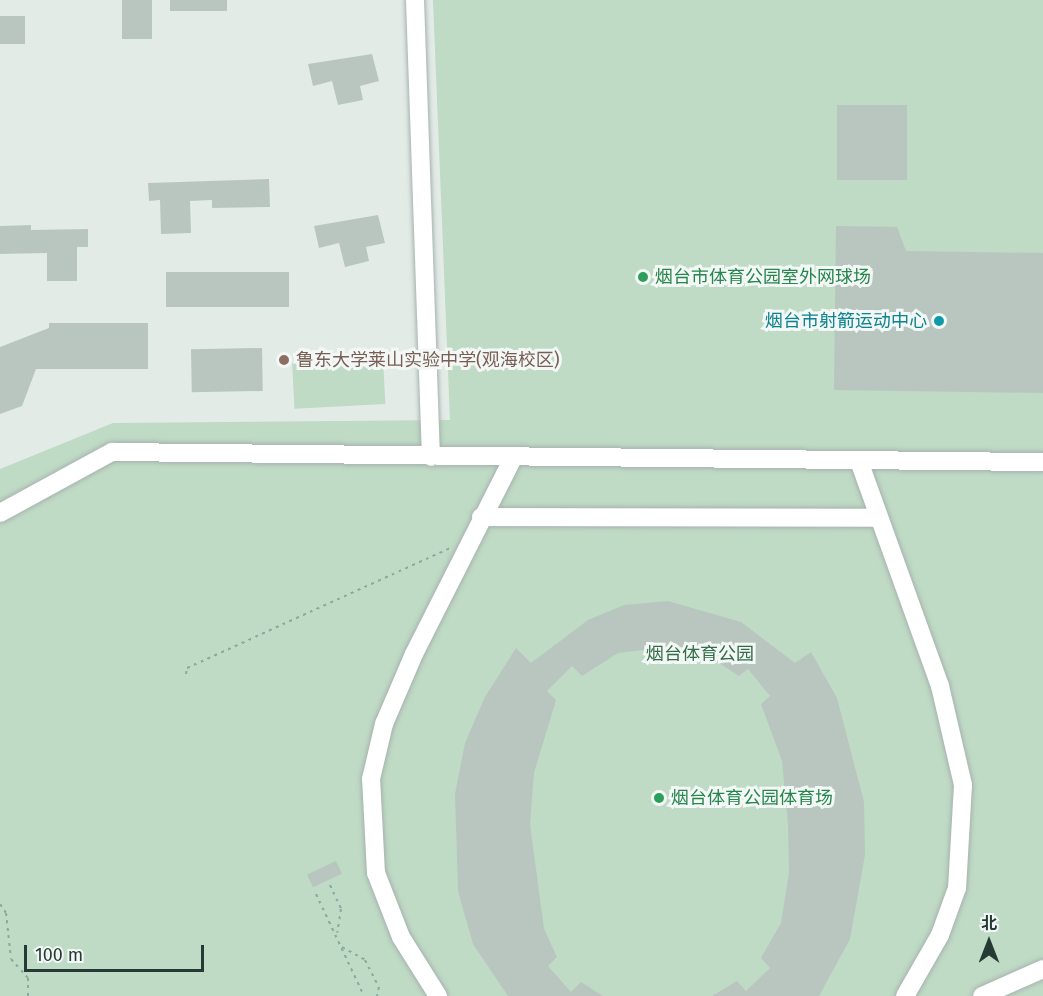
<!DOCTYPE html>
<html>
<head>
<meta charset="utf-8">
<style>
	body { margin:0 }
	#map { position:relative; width:1043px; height:996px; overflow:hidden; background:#e3ebe7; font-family:"Fira Sans","Noto Sans SC",sans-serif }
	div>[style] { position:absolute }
	.green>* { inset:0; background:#bfdac5; transform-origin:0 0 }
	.building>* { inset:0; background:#b9c6c0; transform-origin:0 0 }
	.path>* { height:2px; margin-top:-1px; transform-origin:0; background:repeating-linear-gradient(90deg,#87ab9f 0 3px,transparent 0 7.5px) }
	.roads { filter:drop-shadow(0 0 2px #a6b2ae) drop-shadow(0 0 2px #a6b2ae) }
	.minor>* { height:18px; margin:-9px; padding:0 9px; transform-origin:9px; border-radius:9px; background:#fff }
	.dots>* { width:16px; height:16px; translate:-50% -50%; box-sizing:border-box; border:3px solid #f3f8f6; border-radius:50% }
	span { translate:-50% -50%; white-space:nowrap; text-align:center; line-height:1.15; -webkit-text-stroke:6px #f3f8f6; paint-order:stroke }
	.leisure-label { font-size:18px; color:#27864d }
	.left { translate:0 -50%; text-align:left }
	.culture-label { font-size:18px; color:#0d838f }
	.right { translate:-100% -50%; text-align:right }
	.education-label { font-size:18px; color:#785e54 }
	.park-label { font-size:18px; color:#346d48 }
	.north { position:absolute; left:959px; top:912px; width:60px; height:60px; -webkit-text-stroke:4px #f3f8f6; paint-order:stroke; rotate:0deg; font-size:16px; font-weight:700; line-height:24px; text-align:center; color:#253a34 }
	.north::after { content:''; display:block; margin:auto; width:21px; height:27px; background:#253a34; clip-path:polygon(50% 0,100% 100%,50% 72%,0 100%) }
	.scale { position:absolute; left:24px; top:945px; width:180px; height:27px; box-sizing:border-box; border:3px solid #253a34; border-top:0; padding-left:8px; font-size:18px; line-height:21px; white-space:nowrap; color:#253a34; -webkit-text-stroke:4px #f3f8f6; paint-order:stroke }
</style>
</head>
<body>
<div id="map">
	<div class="green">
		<div style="clip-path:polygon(433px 0,1043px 0,1043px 996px,0 996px,0 469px,113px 423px,450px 420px)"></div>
		<div style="left:383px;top:359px;width:45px;height:91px;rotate:87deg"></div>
	</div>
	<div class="building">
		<div style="left:122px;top:0;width:30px;height:39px"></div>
		<div style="left:170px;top:0;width:57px;height:11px"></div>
		<div style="left:0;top:16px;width:25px;height:28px"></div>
		<div style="clip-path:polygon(372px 54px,379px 81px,360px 86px,363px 100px,338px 105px,332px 81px,313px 86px,308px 64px)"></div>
		<div style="left:837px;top:105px;width:70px;height:75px"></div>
		<div style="clip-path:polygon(269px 179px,270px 207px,212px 208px,212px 200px,190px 201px,191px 233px,161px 234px,160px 200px,149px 201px,148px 183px)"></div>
		<div style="clip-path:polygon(378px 215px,385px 243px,366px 247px,369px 261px,345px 267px,339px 243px,319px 248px,314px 226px)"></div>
		<div style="clip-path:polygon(31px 225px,31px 230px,88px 229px,88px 247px,77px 247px,77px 281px,47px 281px,47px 253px,0 254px,0 226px)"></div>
		<div style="clip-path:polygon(836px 226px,897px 227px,906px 251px,1043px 253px,1043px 393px,834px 390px)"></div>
		<div style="left:166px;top:272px;width:123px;height:35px"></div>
		<div style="clip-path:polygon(49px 323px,148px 323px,148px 369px,36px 369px,22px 406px,0 414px,0 347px,49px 328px)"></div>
		<div style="left:262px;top:348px;width:43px;height:71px;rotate:89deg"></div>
		<div style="clip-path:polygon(668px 601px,741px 622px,795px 663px,811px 652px,837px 698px,864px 802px,865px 855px,850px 939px,819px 996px,712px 996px,737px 981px,746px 991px,770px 968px,761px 958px,781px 923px,789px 873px,788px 824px,782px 761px,761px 704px,770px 696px,748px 669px,739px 676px,713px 659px,667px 647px,618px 653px,582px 676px,572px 666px,547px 691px,556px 700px,534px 773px,530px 824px,544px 929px,557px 957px,548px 966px,571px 992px,581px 982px,603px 996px,508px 996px,473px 944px,458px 891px,455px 794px,465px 743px,485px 697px,516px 648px,531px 663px,588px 620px,624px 605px)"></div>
		<div style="left:336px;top:861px;width:14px;height:32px;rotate:65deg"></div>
	</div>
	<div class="path">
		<div style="left:186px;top:674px;width:6px;rotate:-81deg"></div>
		<div style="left:187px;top:668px;width:289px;rotate:-24.5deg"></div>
		<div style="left:330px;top:885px;width:26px;rotate:65deg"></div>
		<div style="left:341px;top:909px;width:24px;rotate:99deg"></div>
		<div style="left:316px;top:894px;width:113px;rotate:64.8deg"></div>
		<div style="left:0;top:904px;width:11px;rotate:56deg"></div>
		<div style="left:6px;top:913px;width:46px;rotate:83.8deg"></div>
		<div style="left:11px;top:959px;width:25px;rotate:48deg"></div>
		<div style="left:28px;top:978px;width:18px;rotate:90deg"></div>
		<div style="left:342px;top:947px;width:26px;rotate:29deg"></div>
		<div style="left:365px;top:960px;width:30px;rotate:63deg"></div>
		<div style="left:379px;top:987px;width:9px;rotate:103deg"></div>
	</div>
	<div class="roads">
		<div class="minor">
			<div style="left:415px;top:0;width:457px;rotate:88deg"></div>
			<div style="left:859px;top:461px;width:239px;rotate:70.2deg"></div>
			<div style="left:940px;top:686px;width:102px;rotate:76.9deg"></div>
			<div style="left:963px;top:785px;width:103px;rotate:93.3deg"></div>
			<div style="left:957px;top:888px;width:50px;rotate:109.9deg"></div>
			<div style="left:940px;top:935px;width:70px;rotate:119.8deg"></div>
			<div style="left:0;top:513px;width:128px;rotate:-28.6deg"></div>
			<div style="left:112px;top:452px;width:931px;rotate:0.62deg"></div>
			<div style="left:481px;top:517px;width:396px;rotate:0.1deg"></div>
			<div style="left:438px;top:996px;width:70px;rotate:-122.1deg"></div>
			<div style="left:401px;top:937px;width:69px;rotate:-111.3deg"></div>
			<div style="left:376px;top:873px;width:94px;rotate:-93deg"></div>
			<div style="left:371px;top:779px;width:57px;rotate:-76.7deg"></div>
			<div style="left:384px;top:724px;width:76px;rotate:-66.8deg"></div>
			<div style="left:414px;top:654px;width:220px;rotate:-63.2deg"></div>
			<div style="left:982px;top:996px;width:67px;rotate:-23.9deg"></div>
		</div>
	</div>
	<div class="dots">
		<div style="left:643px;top:277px;background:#2e9e5b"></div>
		<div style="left:939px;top:321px;background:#0f9aa8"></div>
		<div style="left:284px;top:360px;background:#8d6e63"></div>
		<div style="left:659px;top:798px;background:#2e9e5b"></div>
	</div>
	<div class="leisure-label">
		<span class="left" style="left:655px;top:277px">烟台市体育公园室外网球场</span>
		<span class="left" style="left:671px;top:798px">烟台体育公园体育场</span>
	</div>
	<div class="culture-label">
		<span class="right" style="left:927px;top:321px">烟台市射箭运动中心</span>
	</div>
	<div class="education-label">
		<span class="left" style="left:296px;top:360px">鲁东大学莱山实验中学(观海校区)</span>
	</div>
	<div class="park-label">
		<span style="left:700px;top:654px">烟台体育公园</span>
	</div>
	<div class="north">北</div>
	<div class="scale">100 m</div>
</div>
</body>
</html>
